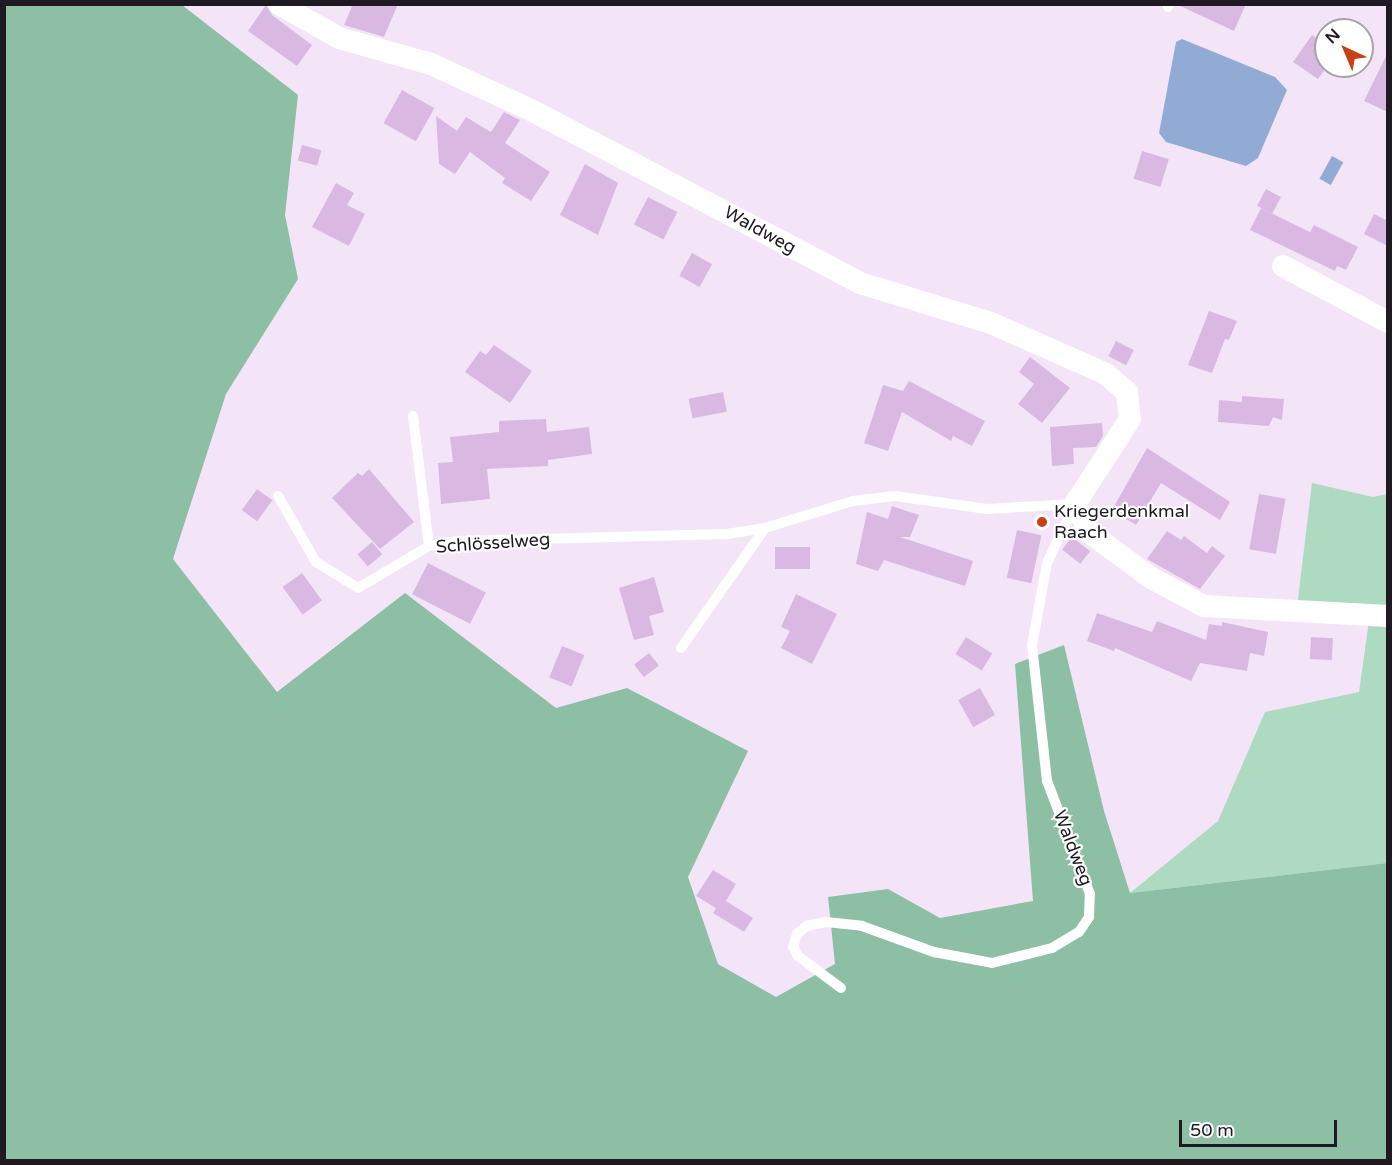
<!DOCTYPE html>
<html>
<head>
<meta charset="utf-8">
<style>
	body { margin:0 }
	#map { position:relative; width:1392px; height:1165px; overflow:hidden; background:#f3e5f7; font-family:"Varela Round",sans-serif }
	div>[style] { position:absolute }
	.green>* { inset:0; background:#addac1 }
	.forest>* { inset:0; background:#8cbfa4 }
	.water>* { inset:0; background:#92abd4; transform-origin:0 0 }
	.building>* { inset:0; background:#d9b9e2; transform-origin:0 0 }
	.service>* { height:10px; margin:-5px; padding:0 5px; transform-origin:5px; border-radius:5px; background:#fff }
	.minor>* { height:22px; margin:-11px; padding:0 11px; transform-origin:11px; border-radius:11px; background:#fff }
	.dots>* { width:16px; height:16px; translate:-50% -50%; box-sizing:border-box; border:3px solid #fff; border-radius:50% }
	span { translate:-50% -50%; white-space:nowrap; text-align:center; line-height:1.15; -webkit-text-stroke:4.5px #fff; paint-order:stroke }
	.street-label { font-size:18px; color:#1f1a21 }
	.poi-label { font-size:18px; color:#1f1a21 }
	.left { translate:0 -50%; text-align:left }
	.frame { position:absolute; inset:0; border:6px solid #1f1a21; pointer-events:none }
	.north { position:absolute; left:1314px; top:18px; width:60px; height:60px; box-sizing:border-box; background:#fff; border:2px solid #a5a3a6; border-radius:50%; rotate:316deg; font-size:16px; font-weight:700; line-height:24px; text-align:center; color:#1f1a21 }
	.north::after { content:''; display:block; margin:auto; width:21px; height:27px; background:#c94017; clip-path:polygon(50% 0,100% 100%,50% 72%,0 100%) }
	.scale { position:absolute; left:1179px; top:1120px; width:158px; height:27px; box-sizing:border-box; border:3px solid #1f1a21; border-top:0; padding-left:8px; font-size:18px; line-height:21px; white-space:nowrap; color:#1f1a21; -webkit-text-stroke:4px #fff; paint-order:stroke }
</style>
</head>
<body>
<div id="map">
	<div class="green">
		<div style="clip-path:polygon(1312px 483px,1373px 497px,1387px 494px,1387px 863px,1130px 893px,1218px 821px,1265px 712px,1359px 692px,1370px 614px,1297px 607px)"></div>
	</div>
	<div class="forest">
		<div style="clip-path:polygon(5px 5px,182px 5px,298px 95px,285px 215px,298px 279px,226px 394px,173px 559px,277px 692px,405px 593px,556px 708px,627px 688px,748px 751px,688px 877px,718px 964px,776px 997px,835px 964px,828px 897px,888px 889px,940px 918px,1033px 901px,1015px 664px,1064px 645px,1104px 811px,1130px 893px,1387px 863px,1387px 1160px,5px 1160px)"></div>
	</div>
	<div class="water">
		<div style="clip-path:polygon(1182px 39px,1275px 77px,1287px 90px,1258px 158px,1246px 166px,1166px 142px,1159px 133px,1176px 42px)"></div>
		<div style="left:1332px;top:156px;width:13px;height:26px;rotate:29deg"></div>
	</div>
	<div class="building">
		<div style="clip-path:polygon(353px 4px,398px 4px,384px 37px,344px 25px)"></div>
		<div style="clip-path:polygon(1176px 4px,1246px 4px,1234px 31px)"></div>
		<div style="clip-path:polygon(266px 5px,272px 15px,312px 45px,297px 66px,248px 31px)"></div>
		<div style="clip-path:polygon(1312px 35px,1326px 45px,1326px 68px,1318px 79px,1293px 62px)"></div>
		<div style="clip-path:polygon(1388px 52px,1388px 112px,1364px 101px)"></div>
		<div style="left:402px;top:90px;width:37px;height:38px;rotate:29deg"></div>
		<div style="clip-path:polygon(504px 112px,520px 120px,505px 143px,550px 172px,531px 201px,502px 183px,505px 178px,470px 152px,455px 174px,439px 164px,436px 116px,457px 131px,466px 117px,491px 132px)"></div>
		<div style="left:302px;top:145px;width:20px;height:16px;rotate:15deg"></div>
		<div style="left:1142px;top:151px;width:28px;height:29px;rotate:17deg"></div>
		<div style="clip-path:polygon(585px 164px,618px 183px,598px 235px,560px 215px)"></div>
		<div style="clip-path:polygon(336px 183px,354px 193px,347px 205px,365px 214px,349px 246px,312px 227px)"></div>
		<div style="left:1266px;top:189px;width:17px;height:19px;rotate:28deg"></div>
		<div style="left:648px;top:197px;width:33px;height:31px;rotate:27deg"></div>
		<div style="clip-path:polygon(1261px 208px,1310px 232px,1314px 225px,1358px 247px,1346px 270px,1337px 266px,1335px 271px,1250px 230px)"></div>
		<div style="clip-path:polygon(1374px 214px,1388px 221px,1388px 246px,1364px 234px)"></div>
		<div style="left:692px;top:253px;width:23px;height:26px;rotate:29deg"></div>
		<div style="clip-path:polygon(1209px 311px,1237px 321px,1229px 340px,1225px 339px,1212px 373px,1188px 365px)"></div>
		<div style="left:1116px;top:341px;width:20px;height:17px;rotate:27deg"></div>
		<div style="clip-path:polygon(494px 345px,532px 371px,510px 403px,465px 372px,480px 351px,486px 355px)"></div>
		<div style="clip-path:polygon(1030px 357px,1070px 388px,1042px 423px,1018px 404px,1034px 384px,1019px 372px)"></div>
		<div style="clip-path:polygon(909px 381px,985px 421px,972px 446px,953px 436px,951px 441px,902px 412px,888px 451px,864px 443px,883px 385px,903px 391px)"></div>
		<div style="left:723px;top:392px;width:20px;height:35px;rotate:79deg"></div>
		<div style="clip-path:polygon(1242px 396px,1284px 399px,1282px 420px,1273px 417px,1269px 426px,1218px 422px,1219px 400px,1242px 402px)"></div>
		<div style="clip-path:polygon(546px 419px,547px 432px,589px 427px,592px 454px,548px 460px,548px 466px,487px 469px,490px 499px,441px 504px,438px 463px,453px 462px,450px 437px,499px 432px,499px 421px)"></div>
		<div style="clip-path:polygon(1102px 423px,1103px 436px,1096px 447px,1073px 448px,1074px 464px,1052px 466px,1050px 427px)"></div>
		<div style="clip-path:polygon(1147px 448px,1230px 502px,1220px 520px,1161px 483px,1136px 525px,1112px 510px)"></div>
		<div style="clip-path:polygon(369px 469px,414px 522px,380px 549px,332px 498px,358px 473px,362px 476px)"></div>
		<div style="left:257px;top:489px;width:19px;height:26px;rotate:36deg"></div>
		<div style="left:1259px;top:494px;width:27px;height:56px;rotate:10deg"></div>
		<div style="clip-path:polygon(892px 506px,919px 515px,910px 537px,900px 537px,973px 561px,965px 586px,884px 560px,878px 571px,856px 564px,867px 512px,888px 519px)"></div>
		<div style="left:1017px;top:530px;width:25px;height:49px;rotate:12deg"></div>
		<div style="clip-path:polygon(1167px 531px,1181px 540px,1184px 536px,1207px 553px,1212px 546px,1225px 556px,1200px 589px,1147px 559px)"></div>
		<div style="left:1072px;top:537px;width:23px;height:16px;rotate:38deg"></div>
		<div style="left:372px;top:542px;width:16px;height:19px;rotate:50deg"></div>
		<div style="left:775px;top:547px;width:35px;height:22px"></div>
		<div style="left:428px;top:563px;width:65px;height:35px;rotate:27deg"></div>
		<div style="left:302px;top:573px;width:34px;height:24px;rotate:54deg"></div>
		<div style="clip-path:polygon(654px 577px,664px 612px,649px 616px,654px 635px,634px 640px,619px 588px)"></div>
		<div style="clip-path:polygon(796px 594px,837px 614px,812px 664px,781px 648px,790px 631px,781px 627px)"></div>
		<div style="clip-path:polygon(1097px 613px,1152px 632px,1157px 621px,1206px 640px,1209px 624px,1222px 626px,1222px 622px,1268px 632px,1264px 656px,1250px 653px,1247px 671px,1200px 663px,1191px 681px,1115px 648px,1114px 651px,1087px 641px)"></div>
		<div style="left:966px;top:637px;width:31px;height:20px;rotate:32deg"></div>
		<div style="left:1311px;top:637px;width:22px;height:22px;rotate:3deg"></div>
		<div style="left:562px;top:646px;width:24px;height:34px;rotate:22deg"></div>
		<div style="left:649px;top:653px;width:16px;height:19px;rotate:52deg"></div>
		<div style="left:980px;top:688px;width:31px;height:25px;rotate:61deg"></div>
		<div style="clip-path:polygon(713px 870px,736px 884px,726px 901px,753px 918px,744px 932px,713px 913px,716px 908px,696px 896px)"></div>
	</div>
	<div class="service">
		<div style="left:1168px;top:7px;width:3px;rotate:-72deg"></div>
		<div style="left:413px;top:416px;width:131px;rotate:83deg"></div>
		<div style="left:278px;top:496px;width:76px;rotate:60.1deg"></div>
		<div style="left:316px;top:562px;width:49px;rotate:31.8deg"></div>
		<div style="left:358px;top:588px;width:82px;rotate:-30.6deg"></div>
		<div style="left:429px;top:546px;width:29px;rotate:-10deg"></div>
		<div style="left:458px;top:541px;width:269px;rotate:-1.5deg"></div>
		<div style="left:727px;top:534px;width:38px;rotate:-9deg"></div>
		<div style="left:765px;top:528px;width:92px;rotate:-17.1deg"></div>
		<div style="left:853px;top:501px;width:42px;rotate:-6.8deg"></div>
		<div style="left:895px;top:496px;width:93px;rotate:8deg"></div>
		<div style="left:987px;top:509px;width:88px;rotate:-3.3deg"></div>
		<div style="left:681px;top:648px;width:146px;rotate:-55deg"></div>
		<div style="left:841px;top:988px;width:54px;rotate:-143.3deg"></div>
		<div style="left:798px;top:956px;width:10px;rotate:-119deg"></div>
		<div style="left:793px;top:947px;width:14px;rotate:-73deg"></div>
		<div style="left:797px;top:934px;width:13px;rotate:-39deg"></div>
		<div style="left:807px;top:926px;width:19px;rotate:-12deg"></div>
		<div style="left:826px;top:922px;width:36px;rotate:6deg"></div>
		<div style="left:862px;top:926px;width:77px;rotate:19.9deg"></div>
		<div style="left:934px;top:952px;width:59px;rotate:10.7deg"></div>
		<div style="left:992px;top:963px;width:62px;rotate:-14deg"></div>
		<div style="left:1052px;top:948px;width:31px;rotate:-31deg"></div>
		<div style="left:1079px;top:932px;width:18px;rotate:-56deg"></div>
		<div style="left:1089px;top:917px;width:23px;rotate:-88deg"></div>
		<div style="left:1090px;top:894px;width:121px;rotate:-110.8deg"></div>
		<div style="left:1047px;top:781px;width:137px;rotate:-96.3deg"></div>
		<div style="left:1032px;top:645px;width:83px;rotate:-79.6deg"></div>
		<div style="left:1047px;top:563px;width:65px;rotate:-64.6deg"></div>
	</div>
	<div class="minor">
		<div style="left:279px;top:4px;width:69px;rotate:29.5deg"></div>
		<div style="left:339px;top:38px;width:96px;rotate:15.8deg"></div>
		<div style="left:431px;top:64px;width:110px;rotate:24.7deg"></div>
		<div style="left:531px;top:110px;width:372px;rotate:27.7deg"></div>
		<div style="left:860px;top:283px;width:137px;rotate:17deg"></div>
		<div style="left:991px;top:323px;width:126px;rotate:23.9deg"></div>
		<div style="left:1106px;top:374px;width:28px;rotate:41deg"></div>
		<div style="left:1127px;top:392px;width:27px;rotate:84deg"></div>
		<div style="left:1130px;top:419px;width:101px;rotate:122.9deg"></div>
		<div style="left:1075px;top:504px;width:33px;rotate:63deg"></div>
		<div style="left:1090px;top:533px;width:76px;rotate:36.4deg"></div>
		<div style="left:1151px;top:578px;width:60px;rotate:27.8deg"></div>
		<div style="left:1204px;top:606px;width:184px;rotate:3.1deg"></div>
		<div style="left:1283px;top:266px;width:119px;rotate:28.1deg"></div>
	</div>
	<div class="dots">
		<div style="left:1042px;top:522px;background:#c94017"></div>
	</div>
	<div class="street-label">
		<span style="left:760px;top:230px;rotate:29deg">Waldweg</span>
		<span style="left:493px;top:543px;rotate:-4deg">Schlösselweg</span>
		<span style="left:1073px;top:848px;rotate:69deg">Waldweg</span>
	</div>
	<div class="poi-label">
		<span class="left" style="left:1054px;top:522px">Kriegerdenkmal<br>Raach</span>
	</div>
	<div class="frame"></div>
	<div class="north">N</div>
	<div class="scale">50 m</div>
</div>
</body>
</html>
